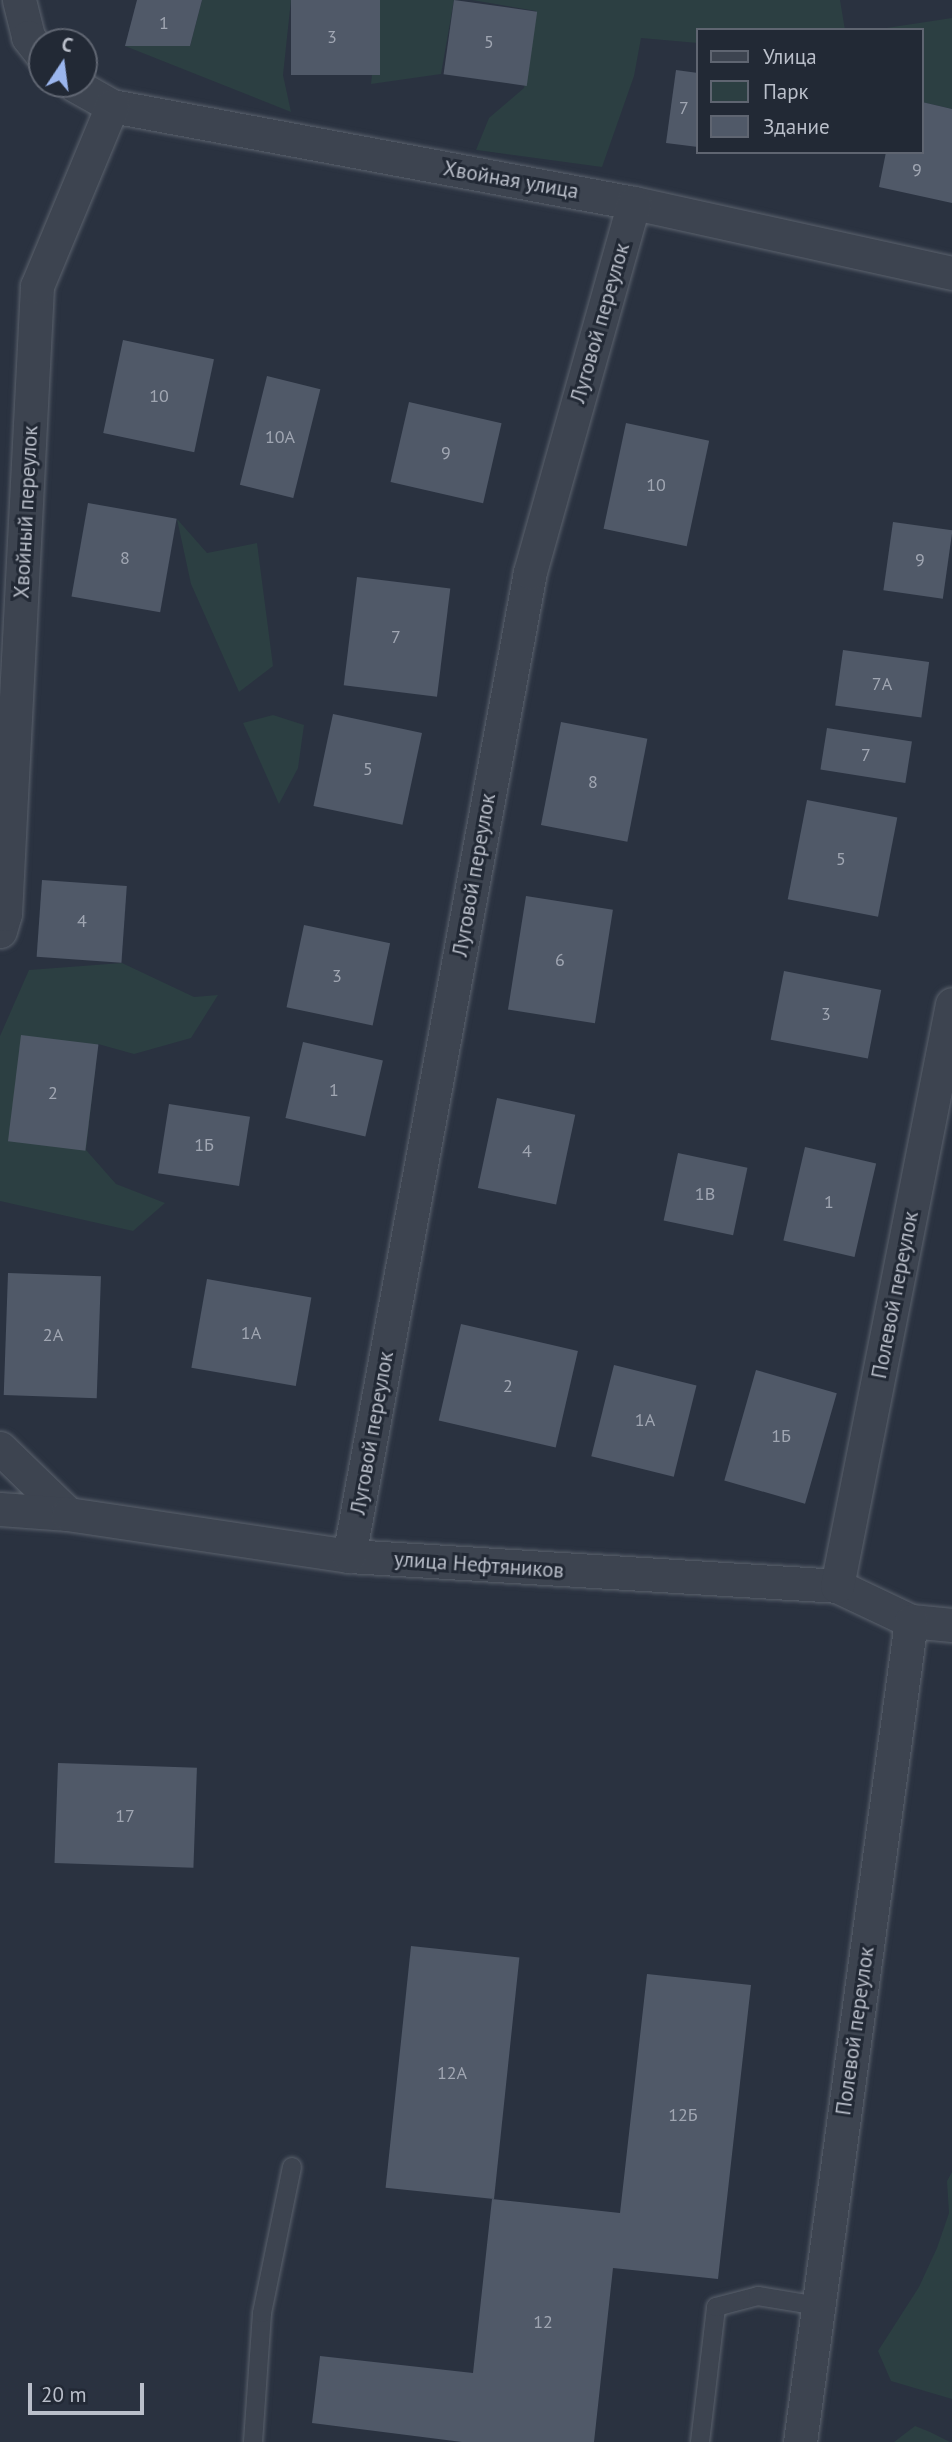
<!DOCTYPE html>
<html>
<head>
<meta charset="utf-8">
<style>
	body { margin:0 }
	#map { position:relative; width:952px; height:2442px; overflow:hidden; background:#2a3240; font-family:"PT Sans",sans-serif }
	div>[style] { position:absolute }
	.green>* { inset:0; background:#2c3f42 }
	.building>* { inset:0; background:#505968; transform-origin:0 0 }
	.roads { filter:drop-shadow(0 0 2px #5b626d) drop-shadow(0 0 2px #5b626d) }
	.lane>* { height:18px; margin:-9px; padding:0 9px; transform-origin:9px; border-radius:9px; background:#3d4450 }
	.street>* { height:33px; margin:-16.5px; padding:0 16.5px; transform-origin:16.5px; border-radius:16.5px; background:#3d4450 }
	span { translate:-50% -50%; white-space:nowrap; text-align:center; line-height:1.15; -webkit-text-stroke:6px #222935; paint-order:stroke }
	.number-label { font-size:18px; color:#a0a6b2 }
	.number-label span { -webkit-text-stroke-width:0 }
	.street-label { font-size:21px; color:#babfca }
	.legend { position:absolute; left:696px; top:28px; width:228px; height:126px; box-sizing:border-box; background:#222935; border:2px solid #5f6571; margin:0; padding:9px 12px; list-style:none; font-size:21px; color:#babfca }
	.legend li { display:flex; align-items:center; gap:14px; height:35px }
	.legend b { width:35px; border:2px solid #5f6571 }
	.north { position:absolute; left:28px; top:28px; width:70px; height:70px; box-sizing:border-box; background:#222935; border:2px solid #5f6571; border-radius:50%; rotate:13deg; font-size:19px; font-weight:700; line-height:28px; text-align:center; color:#babfca }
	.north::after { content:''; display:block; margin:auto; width:24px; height:32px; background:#9bb6ee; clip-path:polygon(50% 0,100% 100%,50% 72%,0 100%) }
	.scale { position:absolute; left:28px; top:2383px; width:116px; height:32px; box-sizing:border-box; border:4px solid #babfca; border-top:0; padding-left:9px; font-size:21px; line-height:24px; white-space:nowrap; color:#babfca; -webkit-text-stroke:5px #222935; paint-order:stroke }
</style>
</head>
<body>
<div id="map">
	<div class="green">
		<div style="clip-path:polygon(202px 0,291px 0,283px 75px,291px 112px,125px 46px,190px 46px)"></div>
		<div style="clip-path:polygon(380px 0,454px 0,441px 74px,371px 84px)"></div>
		<div style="clip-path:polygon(472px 0,840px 0,845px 30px,698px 30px,698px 43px,641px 38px,634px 76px,602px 167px,476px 150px,489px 118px,524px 88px,536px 11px)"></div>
		<div style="clip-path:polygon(952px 18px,952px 109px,922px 102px,922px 30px,873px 30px)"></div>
		<div style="clip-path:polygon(177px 519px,207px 553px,257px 543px,273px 666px,239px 692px,191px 584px)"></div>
		<div style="clip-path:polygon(273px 715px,304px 725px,298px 768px,279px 804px,243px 723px)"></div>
		<div style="clip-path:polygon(122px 963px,194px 997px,218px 995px,191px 1038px,134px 1054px,98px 1044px,86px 1150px,116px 1184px,165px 1203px,133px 1231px,0 1201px,0 1036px,29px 970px)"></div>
		<div style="clip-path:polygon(952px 2172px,952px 2399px,891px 2381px,878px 2351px,919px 2287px,937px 2248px,949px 2213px,947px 2181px)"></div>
		<div style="clip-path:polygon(915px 2426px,930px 2432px,950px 2442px,894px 2442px)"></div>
	</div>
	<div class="building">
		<div style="clip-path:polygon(137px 0,202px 0,190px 46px,125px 46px)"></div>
		<div style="left:291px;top:0;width:89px;height:75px"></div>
		<div style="left:454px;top:0;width:84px;height:75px;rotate:8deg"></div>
		<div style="clip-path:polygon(676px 70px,698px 73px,698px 147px,666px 143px)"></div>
		<div style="clip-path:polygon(922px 102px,952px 109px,952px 203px,879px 187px,886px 152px,922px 152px)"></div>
		<div style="left:123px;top:340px;width:93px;height:95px;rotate:12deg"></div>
		<div style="left:267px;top:376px;width:55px;height:112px;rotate:14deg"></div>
		<div style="left:409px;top:402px;width:95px;height:82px;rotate:13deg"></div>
		<div style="left:626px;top:423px;width:85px;height:108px;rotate:12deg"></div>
		<div style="left:88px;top:503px;width:90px;height:95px;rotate:10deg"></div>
		<div style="left:893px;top:522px;width:60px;height:69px;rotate:8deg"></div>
		<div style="left:357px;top:577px;width:94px;height:109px;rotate:7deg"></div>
		<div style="left:843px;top:650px;width:87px;height:56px;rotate:8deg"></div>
		<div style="left:333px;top:714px;width:91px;height:94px;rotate:12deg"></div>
		<div style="left:561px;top:722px;width:88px;height:105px;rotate:11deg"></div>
		<div style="left:827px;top:728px;width:86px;height:42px;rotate:9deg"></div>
		<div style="left:807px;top:800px;width:92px;height:101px;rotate:11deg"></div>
		<div style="left:42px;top:880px;width:85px;height:77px;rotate:4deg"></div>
		<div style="left:526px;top:896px;width:88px;height:115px;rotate:9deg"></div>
		<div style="left:304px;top:925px;width:88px;height:84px;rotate:12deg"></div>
		<div style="left:784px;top:971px;width:99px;height:70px;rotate:11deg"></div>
		<div style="left:21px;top:1035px;width:78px;height:107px;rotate:7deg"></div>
		<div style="left:303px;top:1042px;width:82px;height:78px;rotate:13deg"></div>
		<div style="left:497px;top:1098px;width:80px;height:92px;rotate:12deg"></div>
		<div style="left:169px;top:1104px;width:82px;height:70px;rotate:9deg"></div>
		<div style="left:805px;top:1147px;width:73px;height:96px;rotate:13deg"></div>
		<div style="left:678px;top:1153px;width:71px;height:69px;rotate:12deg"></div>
		<div style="left:8px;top:1273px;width:93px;height:122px;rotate:2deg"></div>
		<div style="left:207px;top:1279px;width:106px;height:90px;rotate:10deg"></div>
		<div style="left:461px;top:1324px;width:120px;height:99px;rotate:13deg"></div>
		<div style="left:614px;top:1365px;width:85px;height:94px;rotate:14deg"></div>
		<div style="left:756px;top:1370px;width:84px;height:115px;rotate:16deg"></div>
		<div style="left:58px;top:1763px;width:139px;height:100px;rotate:2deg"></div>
		<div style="left:411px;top:1946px;width:109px;height:243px;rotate:6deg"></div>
		<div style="clip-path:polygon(647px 1974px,751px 1985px,718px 2279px,613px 2268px,594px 2442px,462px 2442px,312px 2423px,320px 2356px,473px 2373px,492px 2199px,620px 2213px)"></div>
	</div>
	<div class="roads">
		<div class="lane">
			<div style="left:253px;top:2442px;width:129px;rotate:-86deg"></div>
			<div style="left:262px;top:2313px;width:149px;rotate:-78.4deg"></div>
			<div style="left:700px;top:2442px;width:136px;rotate:-83.2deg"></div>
			<div style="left:716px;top:2307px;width:43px;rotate:-14.7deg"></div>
			<div style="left:758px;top:2296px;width:62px;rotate:9.3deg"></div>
		</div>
		<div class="street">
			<div style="left:19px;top:0;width:38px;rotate:76deg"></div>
			<div style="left:28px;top:37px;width:23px;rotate:52deg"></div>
			<div style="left:73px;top:84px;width:45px;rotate:29.4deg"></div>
			<div style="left:112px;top:106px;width:531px;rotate:10.53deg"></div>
			<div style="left:634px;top:203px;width:326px;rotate:12.4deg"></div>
			<div style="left:0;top:931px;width:18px;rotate:-74deg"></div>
			<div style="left:5px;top:914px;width:629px;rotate:-87.08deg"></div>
			<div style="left:37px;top:286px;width:195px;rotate:-67.4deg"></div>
			<div style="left:0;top:1448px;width:95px;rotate:44.1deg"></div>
			<div style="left:0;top:1509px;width:68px;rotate:4.2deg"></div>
			<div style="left:68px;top:1514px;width:284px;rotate:8.5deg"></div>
			<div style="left:349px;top:1556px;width:489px;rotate:3.5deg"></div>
			<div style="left:837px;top:1586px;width:82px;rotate:25.3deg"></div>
			<div style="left:911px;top:1621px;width:41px;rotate:5.6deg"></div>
			<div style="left:349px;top:1556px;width:1001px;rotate:-79.58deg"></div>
			<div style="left:530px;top:572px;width:383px;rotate:-74.3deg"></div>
			<div style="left:837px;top:1586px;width:593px;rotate:-78.82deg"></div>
			<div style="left:800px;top:2442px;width:828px;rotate:-82.3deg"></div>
		</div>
	</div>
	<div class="number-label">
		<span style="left:164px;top:23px">1</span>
		<span style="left:332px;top:37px">3</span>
		<span style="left:489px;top:42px">5</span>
		<span style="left:684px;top:108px">7</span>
		<span style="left:917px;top:170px">9</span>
		<span style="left:159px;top:396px">10</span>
		<span style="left:280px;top:437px">10А</span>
		<span style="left:446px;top:453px">9</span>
		<span style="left:656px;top:485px">10</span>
		<span style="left:125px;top:558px">8</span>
		<span style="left:920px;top:560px">9</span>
		<span style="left:396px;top:637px">7</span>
		<span style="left:882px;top:684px">7А</span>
		<span style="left:866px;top:755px">7</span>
		<span style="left:368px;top:769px">5</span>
		<span style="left:593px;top:782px">8</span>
		<span style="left:841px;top:859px">5</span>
		<span style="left:82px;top:921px">4</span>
		<span style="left:560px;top:960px">6</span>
		<span style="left:337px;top:976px">3</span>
		<span style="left:826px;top:1014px">3</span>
		<span style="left:334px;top:1090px">1</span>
		<span style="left:53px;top:1093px">2</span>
		<span style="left:204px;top:1145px">1Б</span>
		<span style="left:527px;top:1151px">4</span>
		<span style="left:705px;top:1194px">1В</span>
		<span style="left:829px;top:1202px">1</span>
		<span style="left:251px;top:1333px">1А</span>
		<span style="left:53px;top:1335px">2А</span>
		<span style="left:508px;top:1386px">2</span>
		<span style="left:645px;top:1420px">1А</span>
		<span style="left:781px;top:1436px">1Б</span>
		<span style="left:125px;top:1816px">17</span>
		<span style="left:452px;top:2073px">12А</span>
		<span style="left:683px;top:2115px">12Б</span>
		<span style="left:543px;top:2322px">12</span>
	</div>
	<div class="street-label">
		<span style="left:511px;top:180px;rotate:10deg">Хвойная улица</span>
		<span style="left:600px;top:323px;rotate:-74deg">Луговой переулок</span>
		<span style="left:26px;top:512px;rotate:-87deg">Хвойный переулок</span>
		<span style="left:474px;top:875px;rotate:-80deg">Луговой переулок</span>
		<span style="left:895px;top:1295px;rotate:-79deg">Полевой переулок</span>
		<span style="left:372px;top:1433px;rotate:-80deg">Луговой переулок</span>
		<span style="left:479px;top:1565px;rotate:4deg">улица Нефтяников</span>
		<span style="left:855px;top:2031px;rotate:-82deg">Полевой переулок</span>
	</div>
	<ul class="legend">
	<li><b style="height:9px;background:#3d4450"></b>Улица</li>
	<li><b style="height:19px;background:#2c3f42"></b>Парк</li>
	<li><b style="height:19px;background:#505968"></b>Здание</li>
	</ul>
	<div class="north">С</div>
	<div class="scale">20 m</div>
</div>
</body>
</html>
